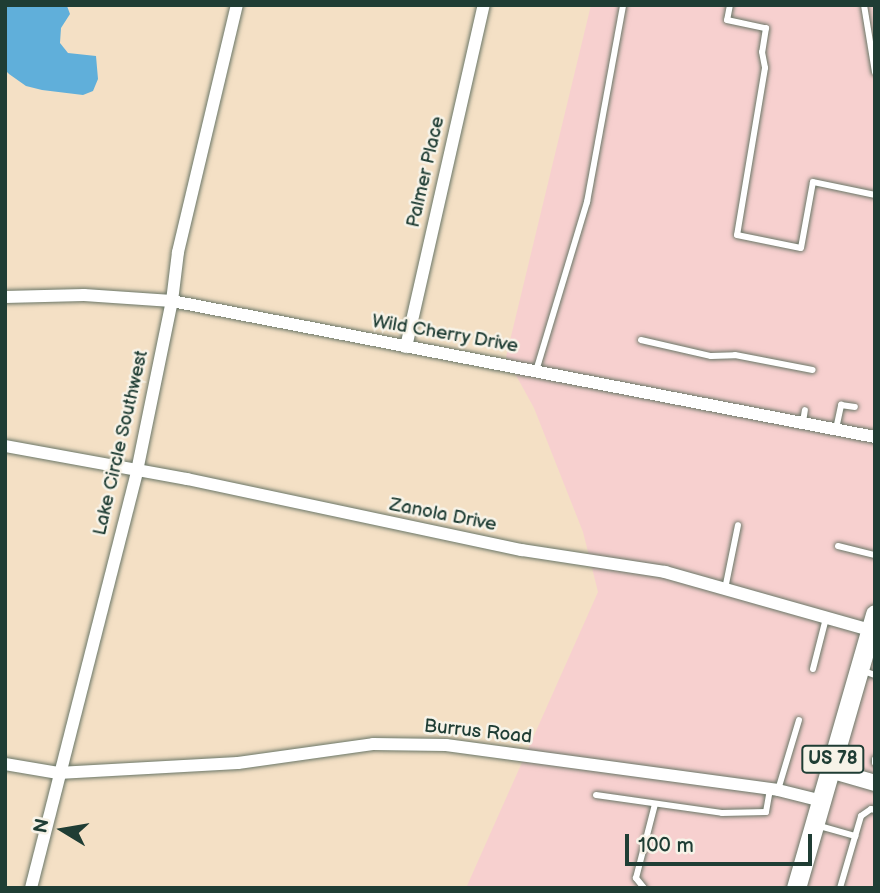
<!DOCTYPE html>
<html>
<head>
<meta charset="utf-8">
<style>
	body { margin:0 }
	#map { position:relative; width:880px; height:893px; overflow:hidden; background:#f4e0c5; font-family:"Balsamiq Sans",sans-serif }
	div>[style] { position:absolute }
	.built>* { inset:0; background:#f7d0cf }
	.water>* { inset:0; background:#60afda }
	.roads { filter:drop-shadow(0 0 2px #6a7667) drop-shadow(0 0 2px #6a7667) }
	.service>* { height:6px; margin:-3px; padding:0 3px; transform-origin:3px; border-radius:3px; background:#fff }
	.minor>* { height:12px; margin:-6px; padding:0 6px; transform-origin:6px; border-radius:6px; background:#fff }
	.tertiary>* { height:16px; margin:-8px; padding:0 8px; transform-origin:8px; border-radius:8px; background:#fff }
	.primary>* { height:19px; margin:-9.5px; padding:0 9.5px; transform-origin:9.5px; border-radius:9.5px; background:#fff }
	span { translate:-50% -50%; white-space:nowrap; text-align:center; line-height:1.15; -webkit-text-stroke:5px #f7f3e8; paint-order:stroke }
	.shield-label span { padding:2px 5px; background:#f7f3e8; border:2px solid; border-radius:5px; -webkit-text-stroke-width:0 }
	.shield-label { font-size:18px; color:#1f3d34; font-weight:700 }
	.street-label { font-size:19px; color:#1f3d34 }
	.frame { position:absolute; inset:0; border:7px solid #1f3d34; pointer-events:none }
	.north { position:absolute; left:28px; top:795px; width:70px; height:70px; -webkit-text-stroke:5px #f7f3e8; paint-order:stroke; rotate:281deg; font-size:19px; font-weight:700; line-height:28px; text-align:center; color:#1f3d34 }
	.north::after { content:''; display:block; margin:auto; width:24px; height:32px; background:#1f3d34; clip-path:polygon(50% 0,100% 100%,50% 72%,0 100%) }
	.scale { position:absolute; left:625px; top:834px; width:187px; height:32px; box-sizing:border-box; border:4px solid #1f3d34; border-top:0; padding-left:9px; font-size:21px; line-height:24px; white-space:nowrap; color:#1f3d34; -webkit-text-stroke:5px #f7f3e8; paint-order:stroke }
</style>
</head>
<body>
<div id="map">
	<div class="built">
		<div style="clip-path:polygon(591px 5px,875px 5px,875px 888px,466px 888px,598px 592px,583px 532px,534px 408px,506px 357px)"></div>
	</div>
	<div class="water">
		<div style="clip-path:polygon(5px 5px,67px 6px,70px 14px,61px 28px,60px 43px,68px 53px,96px 56px,98px 79px,93px 91px,83px 95px,42px 90px,26px 86px,9px 74px,5px 70px)"></div>
	</div>
	<div class="roads">
		<div class="service">
			<div style="left:730px;top:5px;width:15px;rotate:101deg"></div>
			<div style="left:727px;top:20px;width:40px;rotate:12deg"></div>
			<div style="left:766px;top:28px;width:24px;rotate:99deg"></div>
			<div style="left:762px;top:52px;width:16px;rotate:79deg"></div>
			<div style="left:765px;top:68px;width:169px;rotate:99.5deg"></div>
			<div style="left:737px;top:235px;width:65px;rotate:11.5deg"></div>
			<div style="left:801px;top:248px;width:67px;rotate:-79.7deg"></div>
			<div style="left:813px;top:182px;width:63px;rotate:11.8deg"></div>
			<div style="left:864px;top:5px;width:68px;rotate:80.7deg"></div>
			<div style="left:641px;top:340px;width:72px;rotate:12.9deg"></div>
			<div style="left:711px;top:356px;width:24px;rotate:-2deg"></div>
			<div style="left:735px;top:355px;width:79px;rotate:10.9deg"></div>
			<div style="left:536px;top:371px;width:177px;rotate:-73.2deg"></div>
			<div style="left:587px;top:202px;width:200px;rotate:-79.6deg"></div>
			<div style="left:803px;top:422px;width:12px;rotate:-81deg"></div>
			<div style="left:836px;top:429px;width:25px;rotate:-78deg"></div>
			<div style="left:841px;top:405px;width:14px;rotate:8deg"></div>
			<div style="left:838px;top:546px;width:38px;rotate:14deg"></div>
			<div style="left:725px;top:589px;width:65px;rotate:-78.5deg"></div>
			<div style="left:813px;top:669px;width:53px;rotate:-75.7deg"></div>
			<div style="left:861px;top:670px;width:15px;rotate:20deg"></div>
			<div style="left:875px;top:759px;width:4px;rotate:90deg"></div>
			<div style="left:778px;top:790px;width:73px;rotate:-73.3deg"></div>
			<div style="left:596px;top:795px;width:127px;rotate:8.1deg"></div>
			<div style="left:722px;top:813px;width:44px;rotate:-1.3deg"></div>
			<div style="left:766px;top:812px;width:23px;rotate:-80deg"></div>
			<div style="left:816px;top:825px;width:41px;rotate:15.8deg"></div>
			<div style="left:644px;top:888px;width:13px;rotate:-129deg"></div>
			<div style="left:636px;top:878px;width:76px;rotate:-75.6deg"></div>
			<div style="left:840px;top:888px;width:75px;rotate:-73.7deg"></div>
			<div style="left:861px;top:816px;width:12px;rotate:-35deg"></div>
			<div style="left:871px;top:809px;width:4px;rotate:14deg"></div>
		</div>
		<div class="minor">
			<div style="left:5px;top:297px;width:79px;rotate:-1.5deg"></div>
			<div style="left:84px;top:295px;width:88px;rotate:3.9deg"></div>
			<div style="left:172px;top:301px;width:716px;rotate:10.95deg"></div>
			<div style="left:406px;top:347px;width:351px;rotate:-77.2deg"></div>
			<div style="left:5px;top:446px;width:185px;rotate:10.3deg"></div>
			<div style="left:187px;top:479px;width:342px;rotate:12deg"></div>
			<div style="left:522px;top:550px;width:145px;rotate:8.7deg"></div>
			<div style="left:665px;top:572px;width:213px;rotate:15.8deg"></div>
			<div style="left:5px;top:764px;width:54px;rotate:9.6deg"></div>
			<div style="left:58px;top:773px;width:180px;rotate:-3.2deg"></div>
			<div style="left:238px;top:763px;width:136px;rotate:-8deg"></div>
			<div style="left:373px;top:744px;width:73px;rotate:0.8deg"></div>
			<div style="left:446px;top:745px;width:335px;rotate:7.7deg"></div>
			<div style="left:778px;top:790px;width:45px;rotate:14deg"></div>
			<div style="left:31px;top:888px;width:430px;rotate:-75.7deg"></div>
			<div style="left:137px;top:471px;width:174px;rotate:-78.4deg"></div>
			<div style="left:172px;top:301px;width:49px;rotate:-83deg"></div>
			<div style="left:178px;top:252px;width:254px;rotate:-76.6deg"></div>
		</div>
		<div class="tertiary">
			<div style="left:830px;top:770px;width:47px;rotate:16.1deg"></div>
		</div>
		<div class="primary">
			<div style="left:796px;top:888px;width:285px;rotate:-73.9deg"></div>
		</div>
	</div>
	<div class="shield-label">
		<span style="left:833px;top:759px">US 78</span>
	</div>
	<div class="street-label">
		<span style="left:426px;top:172px;rotate:-77deg">Palmer Place</span>
		<span style="left:445px;top:334px;rotate:10deg">Wild Cherry Drive</span>
		<span style="left:121px;top:443px;rotate:-77deg">Lake Circle Southwest</span>
		<span style="left:443px;top:515px;rotate:11deg">Zanola Drive</span>
		<span style="left:478px;top:732px;rotate:6deg">Burrus Road</span>
	</div>
	<div class="frame"></div>
	<div class="north">N</div>
	<div class="scale">100 m</div>
</div>
</body>
</html>
